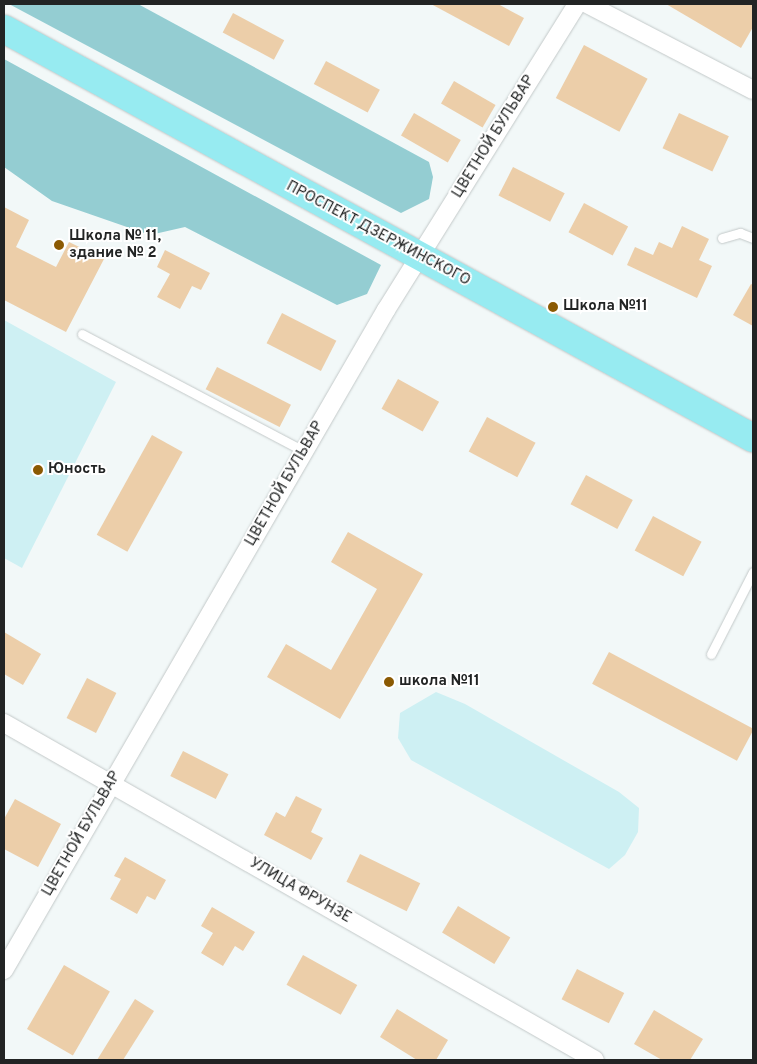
<!DOCTYPE html>
<html>
<head>
<meta charset="utf-8">
<style>
	body { margin:0 }
	#map { position:relative; width:757px; height:1064px; overflow:hidden; background:#f2f8f8; font-family:Overpass,sans-serif }
	div>[style] { position:absolute }
	.green>* { inset:0; background:#cef0f3 }
	.forest>* { inset:0; background:#94cdd2 }
	.building>* { inset:0; background:#eccea9; transform-origin:0 0 }
	.roads { filter:drop-shadow(0 0 1px #c3c9c9) drop-shadow(0 0 1px #c3c9c9) }
	.lane>* { height:9px; margin:-4.5px; padding:0 4.5px; transform-origin:4.5px; border-radius:4.5px; background:#fff }
	.street>* { height:18px; margin:-9px; padding:0 9px; transform-origin:9px; border-radius:9px; background:#fff }
	.primary>* { height:28px; margin:-14px; padding:0 14px; transform-origin:14px; border-radius:14px; background:#97ebf1 }
	.dots>* { width:14px; height:14px; translate:-50% -50%; box-sizing:border-box; border:2px solid #fff; border-radius:50% }
	span { translate:-50% -50%; white-space:nowrap; text-align:center; line-height:1.15; -webkit-text-stroke:4px #fff; paint-order:stroke }
	.street-label { font-size:15px; color:#222424 }
	.poi-label { font-size:15px; color:#222424; font-weight:700 }
	.left { translate:0 -50%; text-align:left }
	.frame { position:absolute; inset:0; border:5px solid #222424; pointer-events:none }
</style>
</head>
<body>
<div id="map">
	<div class="green">
		<div style="clip-path:polygon(4px 320px,116px 382px,22px 568px,4px 558px)"></div>
		<div style="clip-path:polygon(436px 692px,465px 704px,619px 792px,639px 808px,638px 832px,625px 855px,609px 869px,411px 760px,398px 738px,400px 713px)"></div>
	</div>
	<div class="forest">
		<div style="clip-path:polygon(9px 4px,138px 4px,429px 162px,433px 177px,429px 199px,401px 213px)"></div>
		<div style="clip-path:polygon(4px 59px,381px 265px,367px 294px,337px 305px,185px 227px,150px 235px,52px 201px,4px 167px)"></div>
	</div>
	<div class="building">
		<div style="clip-path:polygon(431px 4px,498px 4px,524px 18px,509px 46px)"></div>
		<div style="clip-path:polygon(666px 4px,753px 4px,753px 27px,741px 48px)"></div>
		<div style="left:233px;top:13px;width:58px;height:22px;rotate:28deg"></div>
		<div style="left:584px;top:45px;width:72px;height:60px;rotate:28deg"></div>
		<div style="left:326px;top:61px;width:61px;height:26px;rotate:28deg"></div>
		<div style="left:454px;top:81px;width:48px;height:26px;rotate:30deg"></div>
		<div style="left:414px;top:113px;width:54px;height:26px;rotate:30deg"></div>
		<div style="left:679px;top:113px;width:55px;height:39px;rotate:25deg"></div>
		<div style="left:513px;top:167px;width:58px;height:32px;rotate:27deg"></div>
		<div style="left:584px;top:203px;width:50px;height:33px;rotate:28deg"></div>
		<div style="clip-path:polygon(4px 207px,29px 220px,16px 247px,56px 267px,69px 242px,104px 259px,66px 332px,4px 300px)"></div>
		<div style="clip-path:polygon(682px 226px,709px 239px,699px 260px,712px 266px,697px 298px,627px 265px,635px 247px,653px 255px,659px 242px,672px 248px)"></div>
		<div style="clip-path:polygon(165px 250px,210px 273px,201px 290px,192px 286px,180px 309px,157px 297px,170px 274px,157px 267px)"></div>
		<div style="clip-path:polygon(751px 284px,753px 285px,753px 326px,733px 315px)"></div>
		<div style="left:282px;top:313px;width:61px;height:34px;rotate:27deg"></div>
		<div style="left:217px;top:367px;width:83px;height:25px;rotate:27deg"></div>
		<div style="left:398px;top:379px;width:47px;height:34px;rotate:29deg"></div>
		<div style="left:487px;top:417px;width:55px;height:39px;rotate:28deg"></div>
		<div style="left:152px;top:435px;width:35px;height:114px;rotate:29deg"></div>
		<div style="left:586px;top:475px;width:53px;height:33px;rotate:28deg"></div>
		<div style="left:653px;top:516px;width:55px;height:39px;rotate:28deg"></div>
		<div style="clip-path:polygon(348px 532px,423px 574px,340px 719px,267px 677px,286px 644px,331px 670px,377px 589px,331px 562px)"></div>
		<div style="clip-path:polygon(4px 632px,41px 654px,23px 685px,4px 674px)"></div>
		<div style="left:609px;top:652px;width:164px;height:36px;rotate:28deg"></div>
		<div style="left:87px;top:678px;width:33px;height:45px;rotate:27deg"></div>
		<div style="left:183px;top:751px;width:51px;height:28px;rotate:27deg"></div>
		<div style="clip-path:polygon(296px 796px,322px 809px,311px 832px,323px 838px,311px 860px,264px 835px,276px 812px,285px 817px)"></div>
		<div style="clip-path:polygon(15px 799px,61px 824px,38px 867px,4px 849px,4px 819px)"></div>
		<div style="left:360px;top:854px;width:67px;height:31px;rotate:26deg"></div>
		<div style="clip-path:polygon(125px 857px,166px 880px,155px 900px,147px 896px,137px 914px,110px 899px,121px 879px,114px 876px)"></div>
		<div style="left:458px;top:906px;width:61px;height:31px;rotate:31deg"></div>
		<div style="clip-path:polygon(212px 907px,255px 932px,243px 951px,235px 946px,223px 966px,201px 953px,213px 933px,201px 926px)"></div>
		<div style="left:303px;top:955px;width:62px;height:34px;rotate:29deg"></div>
		<div style="left:64px;top:965px;width:53px;height:74px;rotate:30deg"></div>
		<div style="left:577px;top:969px;width:53px;height:34px;rotate:27deg"></div>
		<div style="clip-path:polygon(135px 999px,154px 1011px,123px 1060px,97px 1060px)"></div>
		<div style="clip-path:polygon(397px 1009px,448px 1040px,436px 1060px,417px 1060px,380px 1037px)"></div>
		<div style="clip-path:polygon(654px 1010px,703px 1039px,690px 1060px,662px 1060px,634px 1044px)"></div>
	</div>
	<div class="roads">
		<div class="lane">
			<div style="left:722px;top:238px;width:19px;rotate:-16deg"></div>
			<div style="left:740px;top:233px;width:14px;rotate:21deg"></div>
			<div style="left:82px;top:334px;width:251px;rotate:27.8deg"></div>
			<div style="left:711px;top:654px;width:92px;rotate:-62.9deg"></div>
		</div>
		<div class="street">
			<div style="left:587px;top:4px;width:187px;rotate:27.4deg"></div>
			<div style="left:4px;top:723px;width:680px;rotate:29.69deg"></div>
			<div style="left:4px;top:970px;width:763px;rotate:-59.94deg"></div>
			<div style="left:386px;top:310px;width:361px;rotate:-58deg"></div>
		</div>
		<div class="primary">
			<div style="left:4px;top:29px;width:853px;rotate:28.64deg"></div>
		</div>
	</div>
	<div class="dots">
		<div style="left:59px;top:245px;background:#8b5a03"></div>
		<div style="left:553px;top:307px;background:#8b5a03"></div>
		<div style="left:38px;top:470px;background:#8b5a03"></div>
		<div style="left:389px;top:682px;background:#8b5a03"></div>
	</div>
	<div class="street-label">
		<span style="left:494px;top:137px;rotate:-58deg">ЦВЕТНОЙ БУЛЬВАР</span>
		<span style="left:378px;top:234px;rotate:28deg">ПРОСПЕКТ ДЗЕРЖИНСКОГО</span>
		<span style="left:285px;top:484px;rotate:-60deg">ЦВЕТНОЙ БУЛЬВАР</span>
		<span style="left:82px;top:834px;rotate:-60deg">ЦВЕТНОЙ БУЛЬВАР</span>
		<span style="left:300px;top:891px;rotate:30deg">УЛИЦА ФРУНЗЕ</span>
	</div>
	<div class="poi-label">
		<span class="left" style="left:69px;top:245px">Школа № 11,<br>здание № 2</span>
		<span class="left" style="left:563px;top:307px">Школа №11</span>
		<span class="left" style="left:48px;top:470px">Юность</span>
		<span class="left" style="left:399px;top:682px">школа №11</span>
	</div>
	<div class="frame"></div>
</div>
</body>
</html>
